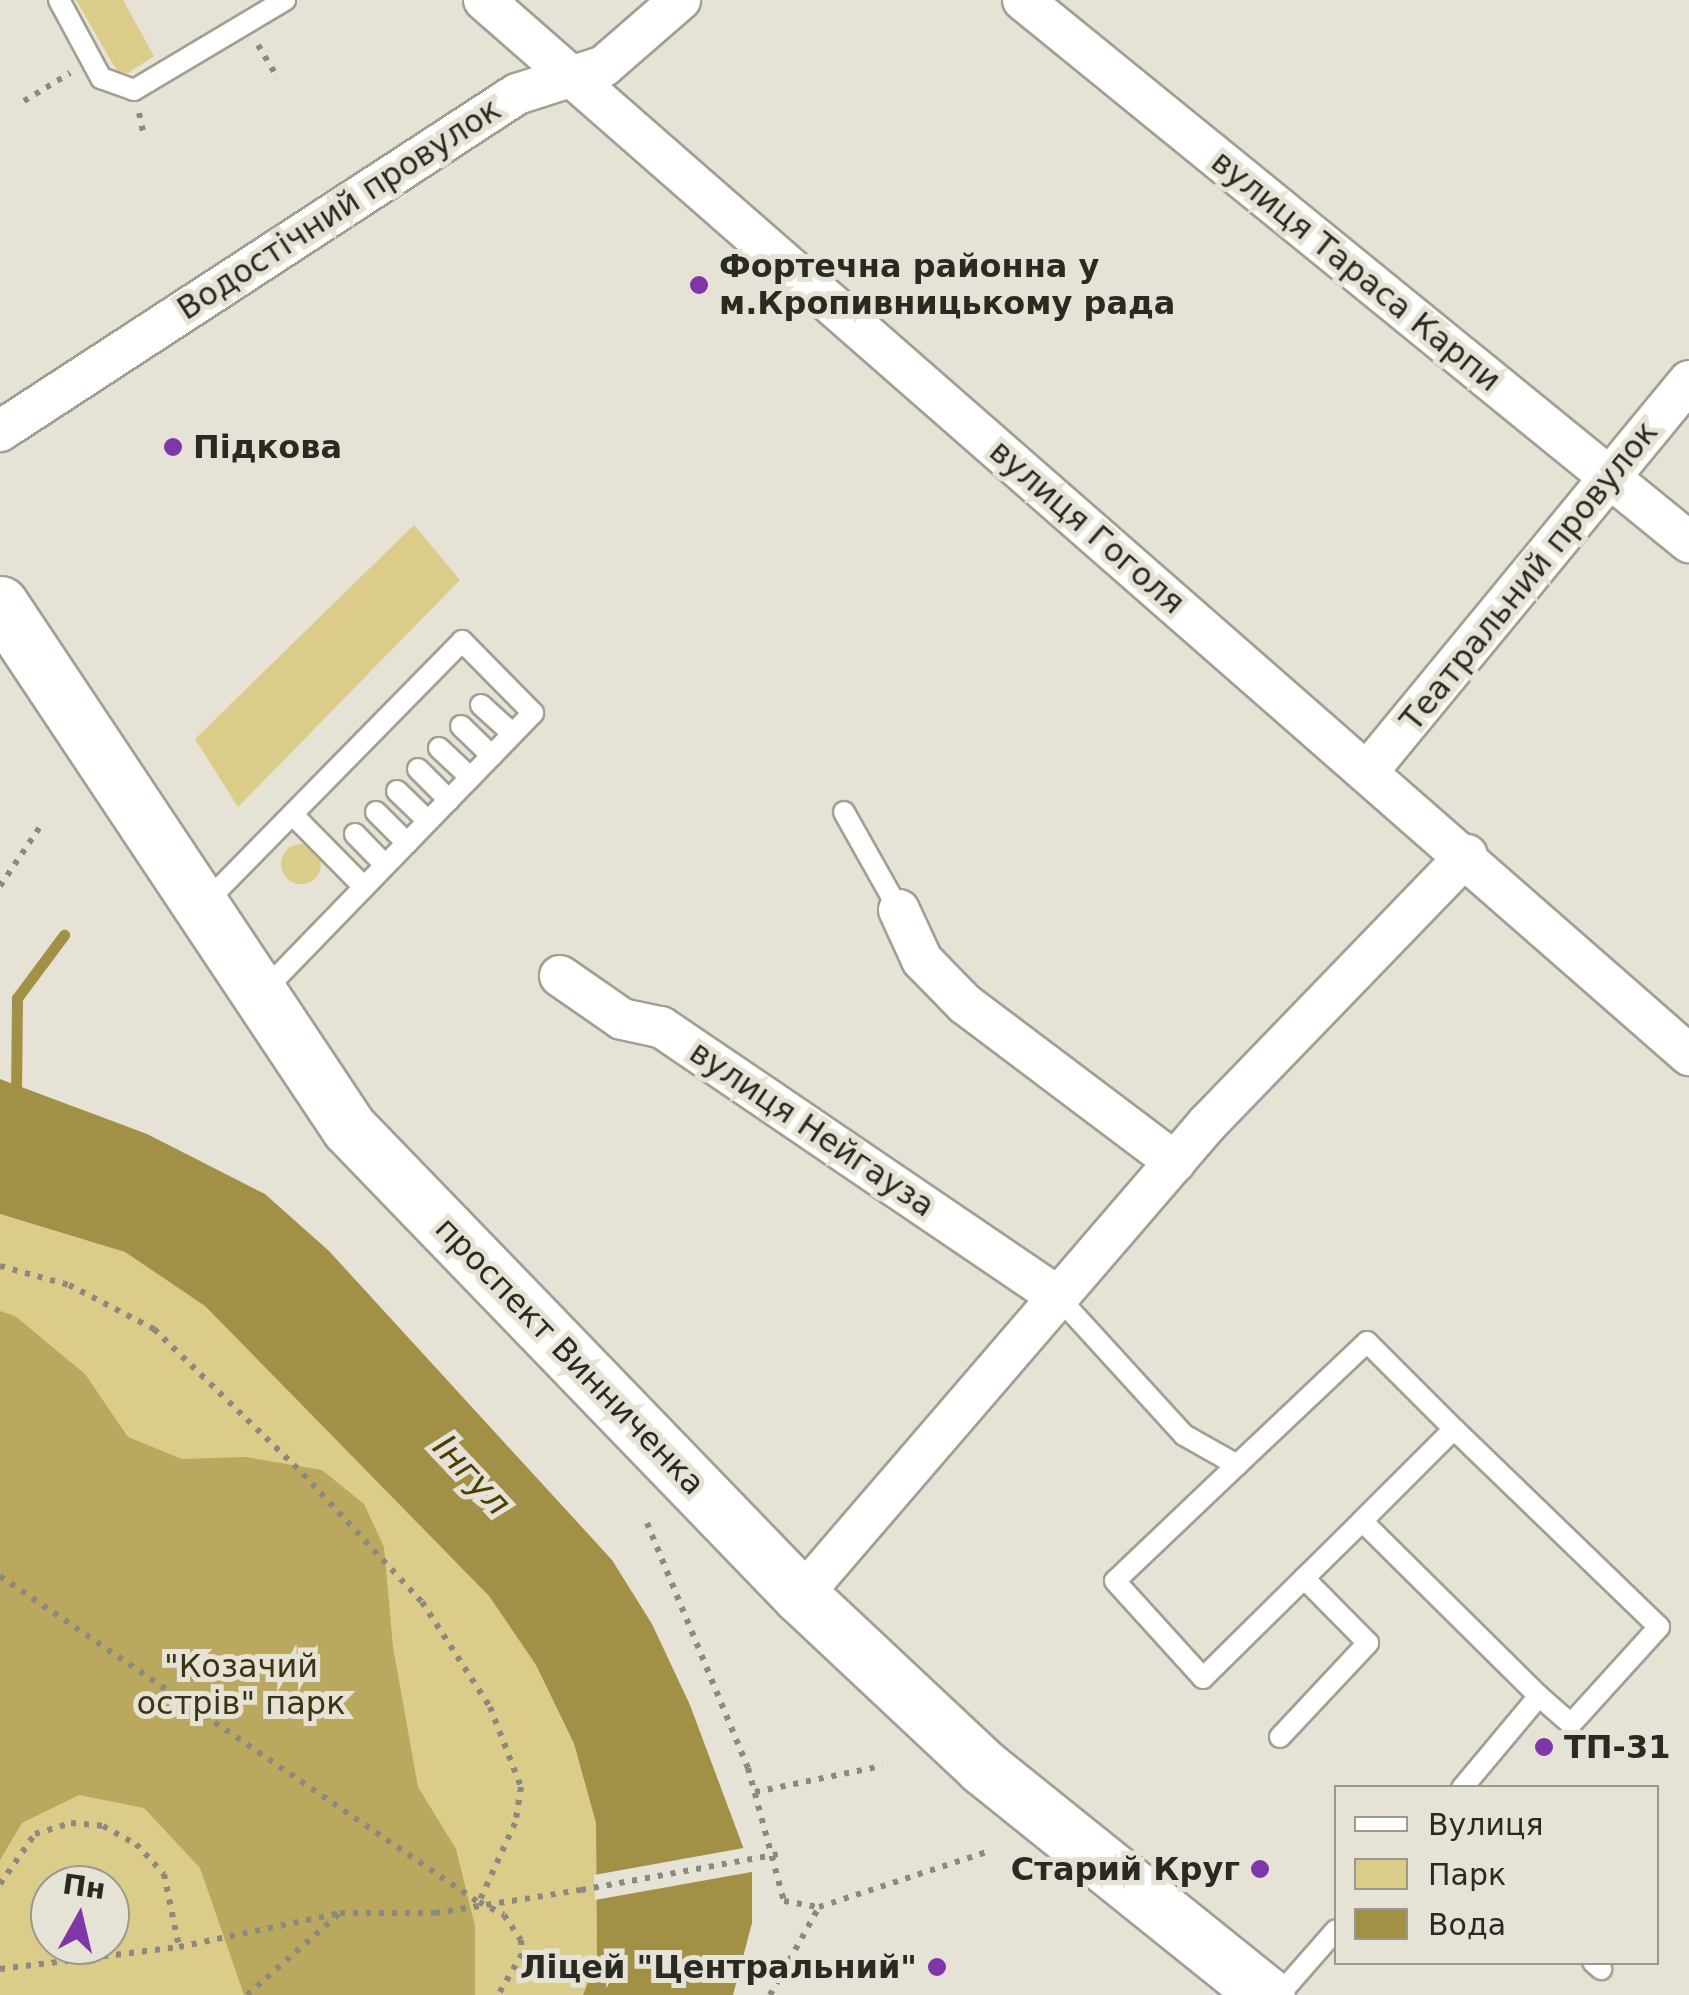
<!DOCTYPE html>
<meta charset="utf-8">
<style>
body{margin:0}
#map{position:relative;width:1689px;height:1995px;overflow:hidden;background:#e6e3d6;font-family:"DejaVu Sans",sans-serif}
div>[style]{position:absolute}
.green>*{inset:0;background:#dbcc8a}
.round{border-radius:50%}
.forest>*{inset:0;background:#b9a85e}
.water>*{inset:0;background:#a19046}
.pier>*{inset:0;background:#e6e3d6}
.stream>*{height:11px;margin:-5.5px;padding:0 5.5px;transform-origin:5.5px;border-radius:5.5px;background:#a19046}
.path>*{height:6px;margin-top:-3px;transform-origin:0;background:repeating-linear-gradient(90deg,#8b8980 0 5px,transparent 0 13px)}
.roads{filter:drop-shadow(2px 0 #a29f93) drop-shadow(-2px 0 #a29f93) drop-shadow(0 2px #a29f93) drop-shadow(0 -2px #a29f93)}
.lane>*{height:20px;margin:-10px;padding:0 10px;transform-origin:10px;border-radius:10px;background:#fff}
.street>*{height:40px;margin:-20px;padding:0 20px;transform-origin:20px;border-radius:20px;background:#fff}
.secondary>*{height:55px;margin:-27.5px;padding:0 27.5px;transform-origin:27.5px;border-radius:27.5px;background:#fff}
.path-bridge>*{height:6px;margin-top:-3px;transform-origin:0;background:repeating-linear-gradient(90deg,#8b8980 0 5px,transparent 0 13px)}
.dots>*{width:28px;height:28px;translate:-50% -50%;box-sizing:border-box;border:5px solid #e6e3d6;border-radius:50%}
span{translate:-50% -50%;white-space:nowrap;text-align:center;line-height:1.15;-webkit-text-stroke:10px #e6e3d6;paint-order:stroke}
.street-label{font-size:32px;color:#2a2924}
.poi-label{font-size:32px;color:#2a2924;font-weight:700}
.left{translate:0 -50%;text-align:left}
.right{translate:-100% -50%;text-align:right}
.park-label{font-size:32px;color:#3b3413}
.water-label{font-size:35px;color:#4a3e00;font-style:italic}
.legend{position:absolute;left:1334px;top:1785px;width:325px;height:180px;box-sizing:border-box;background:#e6e3d6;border:2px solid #9b998f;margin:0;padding:12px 18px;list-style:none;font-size:30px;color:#2a2924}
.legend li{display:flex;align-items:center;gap:20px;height:50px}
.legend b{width:50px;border:2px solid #9b998f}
.north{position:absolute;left:30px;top:1865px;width:100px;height:100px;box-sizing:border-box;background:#e6e3d6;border:2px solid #9b998f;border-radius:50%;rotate:8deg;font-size:28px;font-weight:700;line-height:40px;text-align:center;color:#2a2924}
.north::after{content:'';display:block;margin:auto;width:35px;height:45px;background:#7e36a8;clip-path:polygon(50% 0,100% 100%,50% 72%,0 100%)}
</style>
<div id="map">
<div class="green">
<div style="clip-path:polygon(76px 0,123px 0,154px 56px,128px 73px,117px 71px)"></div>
<div style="clip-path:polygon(414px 525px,460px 580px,238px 807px,195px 739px)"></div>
<div class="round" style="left:281px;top:844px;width:40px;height:40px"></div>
<div style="clip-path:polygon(evenodd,0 1214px,125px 1252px,205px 1306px,489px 1596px,536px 1665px,574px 1745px,596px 1823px,597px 1958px,583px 1995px,0 1995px,0 1214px,50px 1885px,110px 1885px,110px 1945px,50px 1945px,50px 1885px)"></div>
</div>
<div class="forest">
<div style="clip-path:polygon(0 1311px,15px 1316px,85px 1374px,128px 1437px,182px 1459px,245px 1457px,322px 1470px,364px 1504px,384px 1547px,393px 1647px,418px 1787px,456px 1849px,475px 1926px,475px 1995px,244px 1995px,200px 1868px,144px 1808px,79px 1795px,22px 1823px,0 1860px)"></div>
</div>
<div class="water">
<div style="clip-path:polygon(0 1079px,147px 1134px,265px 1194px,329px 1251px,612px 1560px,652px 1624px,690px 1705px,752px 1871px,752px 1923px,733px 1995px,583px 1995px,597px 1958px,596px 1823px,574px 1744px,536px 1665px,489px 1596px,205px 1306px,125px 1252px,0 1214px)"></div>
</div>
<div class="pier">
<div style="clip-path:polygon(749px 1847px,757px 1871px,595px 1900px,594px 1875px)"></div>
</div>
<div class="stream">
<div style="left:16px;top:1094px;width:96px;rotate:-89.4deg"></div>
<div style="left:17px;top:998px;width:79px;rotate:-53.3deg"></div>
</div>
<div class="path">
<div style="left:258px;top:45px;width:39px;rotate:59deg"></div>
<div style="left:24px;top:101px;width:54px;rotate:-31.3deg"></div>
<div style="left:139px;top:113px;width:24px;rotate:78deg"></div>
<div style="left:0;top:886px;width:75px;rotate:-55.9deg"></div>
<div style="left:0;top:1266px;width:72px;rotate:15.4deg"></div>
<div style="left:69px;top:1285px;width:96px;rotate:27.4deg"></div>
<div style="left:154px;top:1329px;width:208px;rotate:44.2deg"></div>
<div style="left:303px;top:1474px;width:175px;rotate:47.1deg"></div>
<div style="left:422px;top:1602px;width:125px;rotate:57.1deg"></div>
<div style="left:490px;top:1707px;width:86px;rotate:68.8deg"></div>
<div style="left:521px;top:1787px;width:36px;rotate:99deg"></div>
<div style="left:515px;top:1823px;width:87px;rotate:114.5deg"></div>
<div style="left:479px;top:1902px;width:28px;rotate:27deg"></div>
<div style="left:504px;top:1915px;width:30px;rotate:56deg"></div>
<div style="left:521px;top:1940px;width:14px;rotate:86deg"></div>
<div style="left:522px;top:1954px;width:48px;rotate:120.3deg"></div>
<div style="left:647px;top:1523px;width:265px;rotate:67.6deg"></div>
<div style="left:748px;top:1768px;width:138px;rotate:74.9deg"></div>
<div style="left:784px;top:1901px;width:36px;rotate:10deg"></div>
<div style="left:819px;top:1907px;width:176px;rotate:-18.2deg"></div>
<div style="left:0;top:1576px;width:579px;rotate:34.29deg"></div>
<div style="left:755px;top:1792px;width:130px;rotate:-11.6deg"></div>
<div style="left:0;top:1884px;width:61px;rotate:-55deg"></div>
<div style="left:35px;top:1834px;width:38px;rotate:-17deg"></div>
<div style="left:71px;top:1823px;width:32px;rotate:5deg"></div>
<div style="left:103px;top:1826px;width:38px;rotate:29deg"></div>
<div style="left:136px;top:1844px;width:41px;rotate:47deg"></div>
<div style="left:164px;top:1874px;width:75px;rotate:78.4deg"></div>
<div style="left:0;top:1969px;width:180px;rotate:-7deg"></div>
<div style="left:179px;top:1947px;width:165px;rotate:-11.9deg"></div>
<div style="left:340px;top:1913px;width:95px"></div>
<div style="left:435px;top:1913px;width:148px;rotate:-9deg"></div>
<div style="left:247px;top:1995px;width:124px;rotate:-41.4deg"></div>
<div style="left:770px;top:1995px;width:101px;rotate:-60.9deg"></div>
</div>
<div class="roads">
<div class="lane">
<div style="left:59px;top:0;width:89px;rotate:61.7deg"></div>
<div style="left:101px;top:78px;width:35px;rotate:20deg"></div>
<div style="left:134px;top:90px;width:176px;rotate:-30.8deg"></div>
<div style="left:481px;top:705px;width:43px;rotate:42.2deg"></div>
<div style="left:461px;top:726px;width:43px;rotate:44.1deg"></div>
<div style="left:439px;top:748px;width:42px;rotate:43.1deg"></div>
<div style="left:418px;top:769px;width:44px;rotate:45deg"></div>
<div style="left:397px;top:791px;width:43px;rotate:44.1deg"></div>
<div style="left:376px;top:812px;width:44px;rotate:45deg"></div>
<div style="left:844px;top:812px;width:112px;rotate:60.7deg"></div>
<div style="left:294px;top:816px;width:100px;rotate:45.4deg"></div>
<div style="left:355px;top:834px;width:43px;rotate:45.9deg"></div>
<div style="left:203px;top:905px;width:370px;rotate:-45.5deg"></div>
<div style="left:462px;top:641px;width:101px;rotate:45.4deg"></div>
<div style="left:533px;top:713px;width:390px;rotate:134.1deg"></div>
<div style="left:1058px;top:1297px;width:187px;rotate:47.6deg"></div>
<div style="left:1184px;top:1435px;width:61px;rotate:29.5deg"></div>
<div style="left:1237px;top:1465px;width:179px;rotate:-43.4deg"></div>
<div style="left:1367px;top:1342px;width:123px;rotate:45deg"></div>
<div style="left:1454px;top:1429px;width:130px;rotate:135deg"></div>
<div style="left:1362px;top:1521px;width:249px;rotate:44.7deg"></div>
<div style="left:1539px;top:1696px;width:120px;rotate:129.9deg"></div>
<div style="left:1454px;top:1429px;width:285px;rotate:44deg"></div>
<div style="left:1659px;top:1627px;width:131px;rotate:132.2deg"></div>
<div style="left:1571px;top:1724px;width:43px;rotate:-138.8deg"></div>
<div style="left:1237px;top:1465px;width:168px;rotate:136.4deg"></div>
<div style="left:1115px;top:1581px;width:131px;rotate:47.8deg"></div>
<div style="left:1203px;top:1678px;width:223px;rotate:-44.6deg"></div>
<div style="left:1280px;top:1737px;width:129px;rotate:-46.9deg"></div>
<div style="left:1368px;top:1643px;width:91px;rotate:-134.6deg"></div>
<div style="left:1593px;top:1962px;width:11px;rotate:41deg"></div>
<div style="left:1279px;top:1995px;width:86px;rotate:-48.8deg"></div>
</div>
<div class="street">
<div style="left:484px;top:0;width:1602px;rotate:41.2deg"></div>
<div style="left:1023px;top:0;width:859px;rotate:39.14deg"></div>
<div style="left:0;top:431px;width:617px;rotate:-33.1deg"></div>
<div style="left:517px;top:94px;width:91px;rotate:-17.8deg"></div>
<div style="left:604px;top:66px;width:101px;rotate:-41deg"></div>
<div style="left:1368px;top:771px;width:505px;rotate:-50.54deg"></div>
<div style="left:899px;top:910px;width:55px;rotate:65.3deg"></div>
<div style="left:922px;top:960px;width:62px;rotate:45.7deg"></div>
<div style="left:965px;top:1004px;width:263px;rotate:37deg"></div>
<div style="left:560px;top:976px;width:75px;rotate:34.7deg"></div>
<div style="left:622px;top:1019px;width:40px;rotate:12deg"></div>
<div style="left:661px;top:1027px;width:480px;rotate:34.2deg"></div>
<div style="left:801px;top:1596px;width:623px;rotate:-49.3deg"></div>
<div style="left:1207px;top:1124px;width:374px;rotate:-46deg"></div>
</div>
<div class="secondary">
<div style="left:0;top:604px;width:630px;rotate:56.34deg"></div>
<div style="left:349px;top:1128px;width:651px;rotate:46deg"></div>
<div style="left:801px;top:1596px;width:250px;rotate:43.2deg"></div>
<div style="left:983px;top:1767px;width:364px;rotate:38.8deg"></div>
</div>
</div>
<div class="path-bridge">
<div style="left:581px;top:1890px;width:202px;rotate:-10.3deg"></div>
</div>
<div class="dots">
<div style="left:699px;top:285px;background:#7e36a8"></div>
<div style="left:173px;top:447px;background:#7e36a8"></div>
<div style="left:1544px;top:1747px;background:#7e36a8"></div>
<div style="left:1260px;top:1869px;background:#7e36a8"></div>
<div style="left:937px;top:1967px;background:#7e36a8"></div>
</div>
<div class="street-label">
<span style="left:339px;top:209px;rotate:-33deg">Водостічний провулок</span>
<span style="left:1356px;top:271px;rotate:39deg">вулиця Тараса Карпи</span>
<span style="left:1087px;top:527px;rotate:41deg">вулиця Гоголя</span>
<span style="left:1529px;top:576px;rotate:-51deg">Театральний провулок</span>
<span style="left:812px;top:1129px;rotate:34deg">вулиця Нейгауза</span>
<span style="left:570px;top:1356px;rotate:46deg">проспект Винниченка</span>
</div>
<div class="poi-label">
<span class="left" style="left:719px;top:285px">Фортечна районна у<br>м.Кропивницькому рада</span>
<span class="left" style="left:193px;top:447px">Підкова</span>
<span class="left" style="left:1564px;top:1747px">ТП-31</span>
<span class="right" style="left:1240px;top:1869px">Старий Круг</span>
<span class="right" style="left:917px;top:1967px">Ліцей "Центральний"</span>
</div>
<div class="park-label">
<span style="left:241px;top:1685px">"Козачий<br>острів" парк</span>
</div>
<div class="water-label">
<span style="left:472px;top:1475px;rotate:47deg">Інгул</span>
</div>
<ul class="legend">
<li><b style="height:12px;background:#fff"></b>Вулиця</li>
<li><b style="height:28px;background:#dbcc8a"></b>Парк</li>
<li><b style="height:28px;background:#a19046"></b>Вода</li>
</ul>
<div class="north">Пн</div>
</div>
